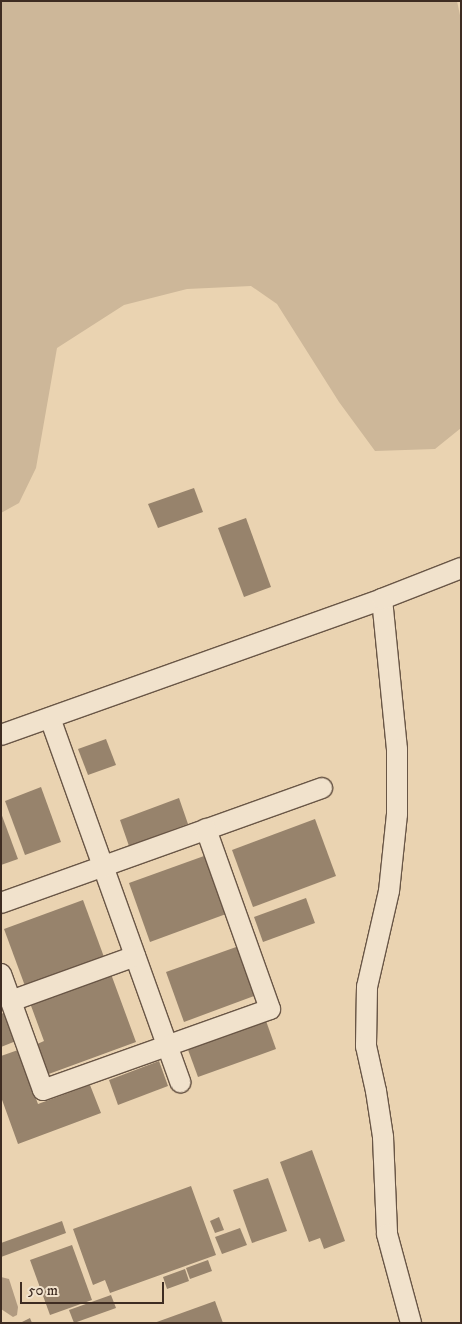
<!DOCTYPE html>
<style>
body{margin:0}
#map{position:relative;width:462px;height:1324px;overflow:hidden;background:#ead3b1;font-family:"IM FELL DW Pica",serif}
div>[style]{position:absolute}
.green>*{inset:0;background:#cdb799}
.water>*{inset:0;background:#b09a80}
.building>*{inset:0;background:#97836c}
.roads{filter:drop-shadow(1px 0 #695646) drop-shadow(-1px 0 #695646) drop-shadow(0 1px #695646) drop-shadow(0 -1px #695646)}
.minor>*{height:20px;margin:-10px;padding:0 10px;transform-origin:10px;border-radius:10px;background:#f1e2cc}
span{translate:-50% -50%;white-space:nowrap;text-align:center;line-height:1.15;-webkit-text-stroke:4px #f1e2cc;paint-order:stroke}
.frame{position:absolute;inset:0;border:2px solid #3e2c22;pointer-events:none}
.scale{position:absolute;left:20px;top:1282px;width:144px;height:22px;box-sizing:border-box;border:2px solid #3e2c22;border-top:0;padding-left:6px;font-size:15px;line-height:18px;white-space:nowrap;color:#3e2c22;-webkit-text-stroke:4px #f1e2cc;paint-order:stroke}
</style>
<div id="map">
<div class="green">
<div style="clip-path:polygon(1px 1px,457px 1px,461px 20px,461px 428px,435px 449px,375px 451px,339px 402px,277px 304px,251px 286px,187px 289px,124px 305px,57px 348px,36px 468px,19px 503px,1px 513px)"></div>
</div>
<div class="water">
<div style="clip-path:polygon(1px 1277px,9px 1279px,18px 1307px,17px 1315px,13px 1317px,1px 1309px)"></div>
</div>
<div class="building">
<div style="clip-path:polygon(194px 488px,203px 512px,158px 528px,148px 504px)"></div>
<div style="clip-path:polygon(246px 518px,271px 587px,244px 597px,218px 528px)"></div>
<div style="clip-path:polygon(106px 739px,116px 765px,88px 775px,78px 749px)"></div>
<div style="clip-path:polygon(41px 787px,61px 842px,25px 855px,5px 801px)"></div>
<div style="clip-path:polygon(179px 798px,188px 824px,129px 846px,120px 820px)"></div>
<div style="clip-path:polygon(1px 813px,18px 859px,1px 865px)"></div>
<div style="clip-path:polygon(315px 819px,336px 876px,253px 907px,232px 850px)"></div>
<div style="clip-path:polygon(204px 856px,226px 914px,150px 942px,129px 883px)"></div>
<div style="clip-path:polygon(306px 898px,315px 923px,263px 942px,254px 917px)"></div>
<div style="clip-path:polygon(83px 900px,104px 957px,25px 986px,4px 929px)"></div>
<div style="clip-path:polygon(239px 946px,257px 995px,184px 1022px,166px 972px)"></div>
<div style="clip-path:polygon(111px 974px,136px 1042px,46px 1075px,35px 1045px,44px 1041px,30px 1003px)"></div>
<div style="clip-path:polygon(6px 1012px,16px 1041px,1px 1047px,1px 1014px)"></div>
<div style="clip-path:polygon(265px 1018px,276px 1049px,198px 1077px,187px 1047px)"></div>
<div style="clip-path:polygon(18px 1050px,38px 1104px,90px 1085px,101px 1113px,18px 1144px,1px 1097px,1px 1056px)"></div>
<div style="clip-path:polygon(159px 1061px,168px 1086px,118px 1105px,109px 1080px)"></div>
<div style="clip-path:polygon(312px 1150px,345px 1241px,324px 1249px,320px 1238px,309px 1242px,280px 1162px)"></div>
<div style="clip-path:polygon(268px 1178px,287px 1231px,252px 1243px,233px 1190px)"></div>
<div style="clip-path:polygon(191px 1186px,216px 1255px,110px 1293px,105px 1280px,93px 1285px,73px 1229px)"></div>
<div style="clip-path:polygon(219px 1217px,224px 1230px,215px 1233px,210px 1221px)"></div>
<div style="clip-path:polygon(62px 1221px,66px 1233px,1px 1257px,1px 1243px)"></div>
<div style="clip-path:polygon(240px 1228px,247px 1245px,222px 1254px,215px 1237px)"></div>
<div style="clip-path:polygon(72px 1245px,92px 1300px,50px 1315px,30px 1260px)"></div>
<div style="clip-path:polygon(208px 1260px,212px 1271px,190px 1279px,186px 1268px)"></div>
<div style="clip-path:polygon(185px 1269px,189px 1281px,167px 1289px,163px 1277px)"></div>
<div style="clip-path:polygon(111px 1295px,116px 1308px,74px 1323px,69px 1310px)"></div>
<div style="clip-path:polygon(215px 1301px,223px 1323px,154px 1323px)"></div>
<div style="clip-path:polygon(30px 1318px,32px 1323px,20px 1323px)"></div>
</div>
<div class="roads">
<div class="minor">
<div style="left:382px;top:599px;width:151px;rotate:84.3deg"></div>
<div style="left:397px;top:749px;width:65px;rotate:90deg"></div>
<div style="left:397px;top:814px;width:77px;rotate:95.9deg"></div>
<div style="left:389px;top:891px;width:98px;rotate:102.9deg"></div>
<div style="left:367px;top:987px;width:59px;rotate:91deg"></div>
<div style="left:366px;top:1046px;width:46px;rotate:77.5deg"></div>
<div style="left:376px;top:1091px;width:47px;rotate:81.3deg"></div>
<div style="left:383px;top:1137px;width:97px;rotate:87.6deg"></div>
<div style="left:387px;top:1234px;width:92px;rotate:74.9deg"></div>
<div style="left:50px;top:718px;width:387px;rotate:70.3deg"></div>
<div style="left:1px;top:735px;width:405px;rotate:-19.6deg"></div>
<div style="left:382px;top:599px;width:85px;rotate:-21.4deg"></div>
<div style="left:1px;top:903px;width:341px;rotate:-19.7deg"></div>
<div style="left:1px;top:974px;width:123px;rotate:70.1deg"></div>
<div style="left:43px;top:1090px;width:241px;rotate:-19.6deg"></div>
<div style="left:270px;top:1009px;width:191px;rotate:-109.6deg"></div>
<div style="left:11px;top:1001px;width:132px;rotate:-19.9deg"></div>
</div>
</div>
<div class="frame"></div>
<div class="scale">50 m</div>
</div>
